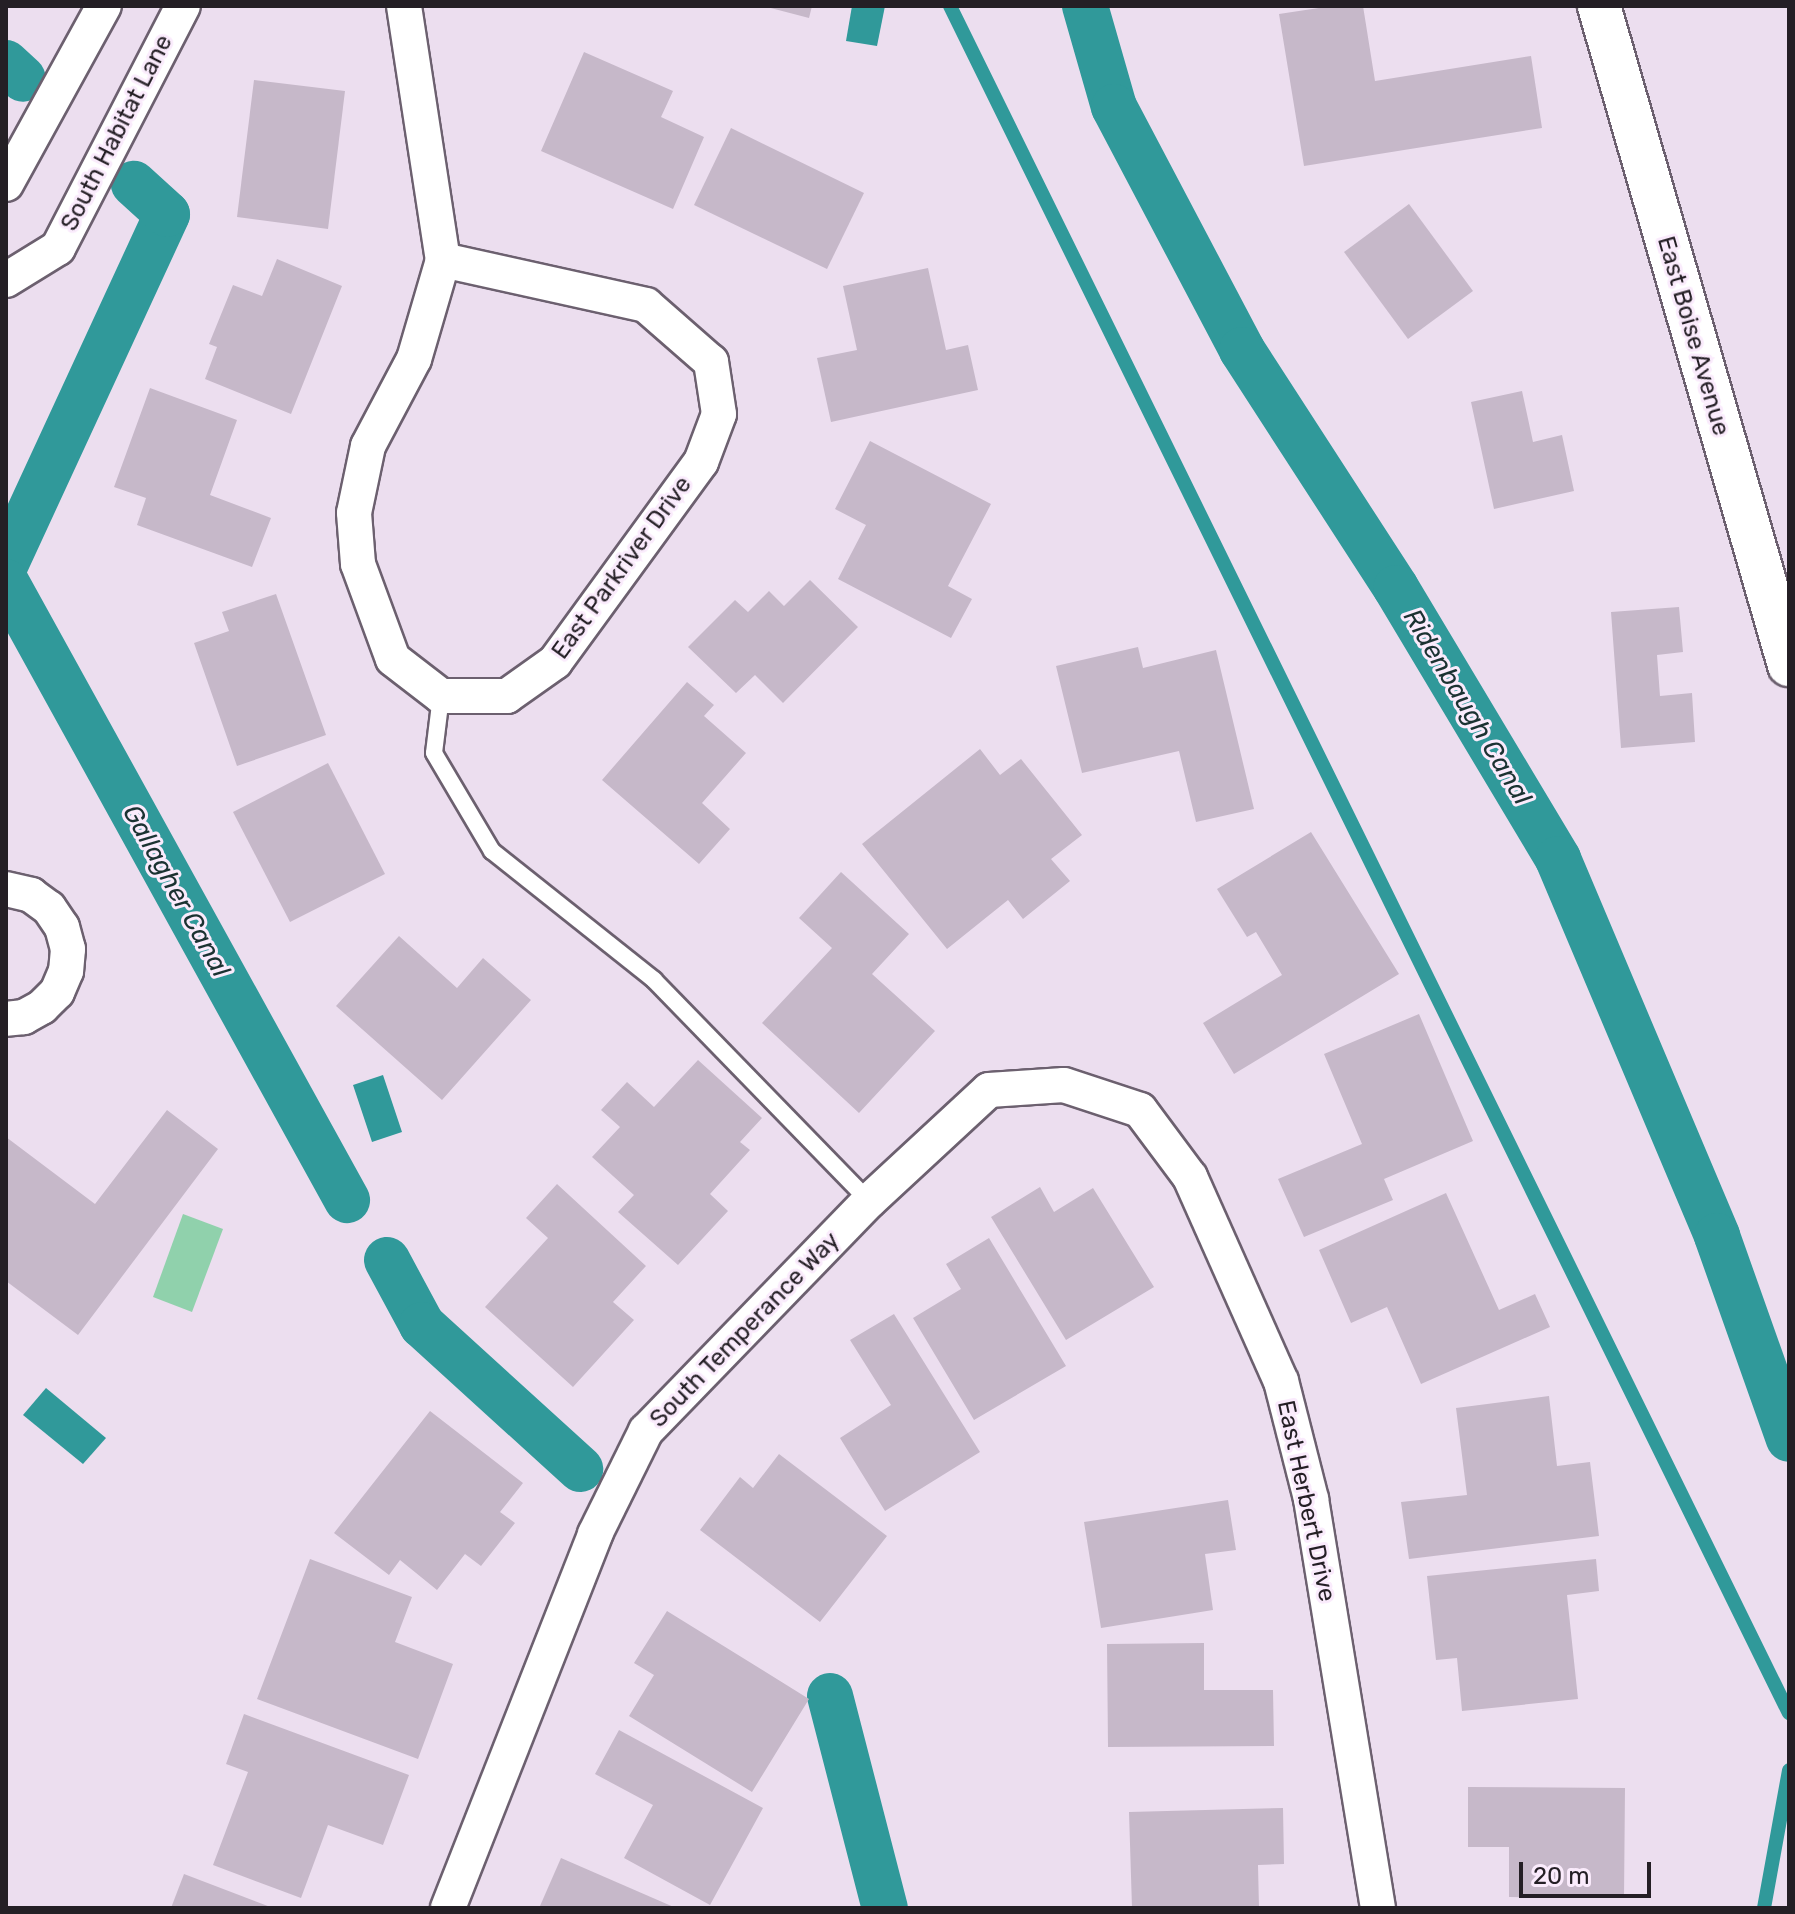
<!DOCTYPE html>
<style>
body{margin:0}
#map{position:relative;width:1795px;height:1914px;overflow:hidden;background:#ecdeef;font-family:Rubik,sans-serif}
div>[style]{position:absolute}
.green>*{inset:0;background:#90d1ac}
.water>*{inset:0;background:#30999a}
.stream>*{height:14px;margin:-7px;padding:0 7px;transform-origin:7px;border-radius:7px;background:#30999a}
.canal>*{height:46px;margin:-23px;padding:0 23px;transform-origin:23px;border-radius:23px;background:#30999a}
.building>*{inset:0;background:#c6b8c9}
.roads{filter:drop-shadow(2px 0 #6c606f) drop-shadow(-2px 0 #6c606f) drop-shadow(0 2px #6c606f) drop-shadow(0 -2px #6c606f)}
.service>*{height:16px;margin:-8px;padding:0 8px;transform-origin:8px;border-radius:8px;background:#fff}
.minor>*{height:34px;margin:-17px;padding:0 17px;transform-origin:17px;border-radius:17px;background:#fff}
.tertiary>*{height:42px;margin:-21px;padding:0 21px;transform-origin:21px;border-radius:21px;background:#fff}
span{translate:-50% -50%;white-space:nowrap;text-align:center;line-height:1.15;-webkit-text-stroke:6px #faebfc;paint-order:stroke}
.street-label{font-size:24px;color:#241f25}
.water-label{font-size:26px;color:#1b3232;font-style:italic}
.frame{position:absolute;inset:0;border:8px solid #241f25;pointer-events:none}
.scale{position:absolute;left:1519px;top:1862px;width:132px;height:36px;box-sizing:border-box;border:4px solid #241f25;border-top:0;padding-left:10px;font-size:24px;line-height:28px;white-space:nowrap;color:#241f25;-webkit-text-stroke:6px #faebfc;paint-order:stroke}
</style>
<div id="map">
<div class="green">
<div style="clip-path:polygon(183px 1214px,223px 1229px,192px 1312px,153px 1297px)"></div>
</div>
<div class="water">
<div style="clip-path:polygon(852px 6px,885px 6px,877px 46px,846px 41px)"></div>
<div style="clip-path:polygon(383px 1075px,402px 1132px,372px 1142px,353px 1085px)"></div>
<div style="clip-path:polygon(46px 1388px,106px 1438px,83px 1464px,23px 1415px)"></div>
</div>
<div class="stream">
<div style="left:950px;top:6px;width:1902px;rotate:63.83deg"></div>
<div style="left:1764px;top:1908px;width:140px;rotate:-79.7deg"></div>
</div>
<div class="canal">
<div style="left:1085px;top:6px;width:105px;rotate:74deg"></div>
<div style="left:1114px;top:107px;width:275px;rotate:62.2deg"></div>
<div style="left:1242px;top:350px;width:283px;rotate:57.1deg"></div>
<div style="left:1396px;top:588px;width:316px;rotate:59.1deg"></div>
<div style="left:1558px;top:859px;width:409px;rotate:67.1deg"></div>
<div style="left:1717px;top:1236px;width:215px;rotate:70.5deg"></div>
<div style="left:6px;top:63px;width:23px;rotate:43deg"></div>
<div style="left:6px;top:563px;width:384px;rotate:-65.2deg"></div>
<div style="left:167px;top:214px;width:45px;rotate:-137.7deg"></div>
<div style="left:6px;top:582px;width:706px;rotate:61.11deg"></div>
<div style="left:387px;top:1260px;width:74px;rotate:61.7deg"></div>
<div style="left:422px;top:1325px;width:214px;rotate:42.3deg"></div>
<div style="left:830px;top:1696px;width:219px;rotate:75.5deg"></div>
</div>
<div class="building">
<div style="clip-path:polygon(763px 6px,812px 6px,809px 18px)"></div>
<div style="clip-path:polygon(1332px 6px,1363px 6px,1375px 81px,1531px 56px,1542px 128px,1304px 166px,1279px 14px)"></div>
<div style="clip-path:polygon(584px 52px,673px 91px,661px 117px,704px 137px,673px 209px,541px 151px)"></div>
<div style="clip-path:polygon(254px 80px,345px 91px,328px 229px,237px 217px)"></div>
<div style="clip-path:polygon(731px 128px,864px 193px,827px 269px,694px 205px)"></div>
<div style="clip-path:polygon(1409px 204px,1473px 291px,1408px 339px,1344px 252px)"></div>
<div style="clip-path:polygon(277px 259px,342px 286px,291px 414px,205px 379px,217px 347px,209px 344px,233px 285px,262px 296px)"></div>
<div style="clip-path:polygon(928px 268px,946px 350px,968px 345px,978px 390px,831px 422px,817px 358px,857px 350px,843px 286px)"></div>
<div style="clip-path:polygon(150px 388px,237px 420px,210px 495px,271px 518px,252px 567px,137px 525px,146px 498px,114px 487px)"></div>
<div style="clip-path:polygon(1522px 391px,1533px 442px,1562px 435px,1574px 491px,1494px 509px,1471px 402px)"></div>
<div style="clip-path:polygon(870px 441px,991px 504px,948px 586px,972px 599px,951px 638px,838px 579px,866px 525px,835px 509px)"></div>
<div style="clip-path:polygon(810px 580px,858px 627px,783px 703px,755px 675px,736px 693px,688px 647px,735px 600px,748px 612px,769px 591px,784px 606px)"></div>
<div style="clip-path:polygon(276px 594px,326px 735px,237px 766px,194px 643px,229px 631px,222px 612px)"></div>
<div style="clip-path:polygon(1679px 607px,1683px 652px,1657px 655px,1660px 696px,1692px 693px,1695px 742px,1621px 748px,1611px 612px)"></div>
<div style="clip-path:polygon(1138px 647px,1143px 668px,1216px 650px,1254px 809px,1196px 822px,1179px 751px,1082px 773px,1056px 666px)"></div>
<div style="clip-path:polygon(687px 682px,714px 705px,704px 716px,746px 753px,702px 803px,730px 829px,699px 864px,602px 780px)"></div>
<div style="clip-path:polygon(980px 749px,1000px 775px,1021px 759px,1082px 835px,1051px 859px,1070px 881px,1023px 919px,1008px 900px,947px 949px,862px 844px)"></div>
<div style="clip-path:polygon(328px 763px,385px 874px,290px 922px,233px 812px)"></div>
<div style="clip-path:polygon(1311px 832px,1399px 974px,1234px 1074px,1203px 1023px,1282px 975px,1256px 932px,1247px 937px,1217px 889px)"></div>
<div style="clip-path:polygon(841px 872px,909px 934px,872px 974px,935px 1031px,859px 1113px,762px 1023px,832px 948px,799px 918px)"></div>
<div style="clip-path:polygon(399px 936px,457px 988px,483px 958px,531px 1000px,442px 1100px,336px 1006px)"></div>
<div style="clip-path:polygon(1419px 1014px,1473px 1141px,1384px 1179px,1393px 1200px,1304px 1237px,1278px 1179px,1362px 1144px,1324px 1054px)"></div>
<div style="clip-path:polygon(698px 1060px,762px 1118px,740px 1142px,750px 1150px,710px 1194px,728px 1211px,678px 1265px,618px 1212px,634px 1195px,592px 1157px,620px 1127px,601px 1110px,627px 1082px,654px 1107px)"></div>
<div style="clip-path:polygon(167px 1110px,218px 1149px,78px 1335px,6px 1281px,6px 1137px,95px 1204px)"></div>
<div style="clip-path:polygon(557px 1184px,646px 1266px,613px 1302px,634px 1320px,573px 1387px,485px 1307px,548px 1238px,526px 1218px)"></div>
<div style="clip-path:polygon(1040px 1187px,1054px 1212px,1093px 1188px,1154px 1287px,1066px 1340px,991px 1217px)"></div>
<div style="clip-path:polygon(1446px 1193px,1499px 1310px,1535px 1294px,1550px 1327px,1421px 1384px,1387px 1307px,1351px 1323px,1319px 1250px)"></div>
<div style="clip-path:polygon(989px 1238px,1066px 1366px,974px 1420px,913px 1318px,961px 1289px,946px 1264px)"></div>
<div style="clip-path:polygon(894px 1314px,980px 1452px,885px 1511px,840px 1438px,891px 1405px,850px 1340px)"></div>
<div style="clip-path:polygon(1549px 1396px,1557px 1466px,1590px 1462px,1599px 1536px,1409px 1559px,1401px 1502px,1467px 1495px,1456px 1408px)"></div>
<div style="clip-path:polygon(430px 1411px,523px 1483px,500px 1512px,515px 1523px,481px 1566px,465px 1554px,437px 1590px,400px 1560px,389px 1575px,334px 1533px)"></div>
<div style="clip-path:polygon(779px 1454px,887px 1536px,820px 1622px,700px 1530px,740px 1477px,753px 1488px)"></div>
<div style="clip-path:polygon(1228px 1500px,1236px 1550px,1205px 1554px,1213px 1610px,1101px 1628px,1084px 1522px)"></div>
<div style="clip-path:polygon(310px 1559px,412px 1597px,395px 1642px,453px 1664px,418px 1759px,257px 1699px)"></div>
<div style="clip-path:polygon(1596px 1559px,1599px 1591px,1567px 1595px,1578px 1699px,1462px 1711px,1457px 1658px,1436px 1660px,1427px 1576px)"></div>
<div style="clip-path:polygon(667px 1611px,809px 1699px,752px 1792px,629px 1716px,654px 1675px,634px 1663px)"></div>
<div style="clip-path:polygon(1204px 1643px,1204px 1690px,1273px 1690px,1274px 1746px,1108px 1747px,1107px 1644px)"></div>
<div style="clip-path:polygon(244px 1714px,409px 1775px,383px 1845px,328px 1825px,301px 1898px,213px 1865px,248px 1772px,226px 1764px)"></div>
<div style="clip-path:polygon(619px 1730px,763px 1808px,710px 1905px,624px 1858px,653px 1805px,595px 1774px)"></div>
<div style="clip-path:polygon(1468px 1787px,1625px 1788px,1624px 1898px,1509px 1897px,1509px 1847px,1468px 1847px)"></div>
<div style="clip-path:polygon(1283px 1808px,1284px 1864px,1258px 1865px,1259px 1908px,1132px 1908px,1129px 1812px)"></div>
<div style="clip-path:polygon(561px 1858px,676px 1908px,544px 1908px,540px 1906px)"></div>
<div style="clip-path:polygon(184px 1874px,273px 1908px,171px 1908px)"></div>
</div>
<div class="roads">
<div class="service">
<div style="left:441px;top:696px;width:57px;rotate:97deg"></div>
<div style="left:434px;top:753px;width:114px;rotate:59.4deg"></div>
<div style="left:492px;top:851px;width:207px;rotate:38.5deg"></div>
<div style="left:654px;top:980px;width:308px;rotate:45.8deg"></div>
</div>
<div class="minor">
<div style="left:404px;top:6px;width:257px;rotate:81.3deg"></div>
<div style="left:443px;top:260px;width:103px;rotate:106.3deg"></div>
<div style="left:414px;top:359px;width:98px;rotate:117.9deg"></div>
<div style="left:368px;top:446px;width:68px;rotate:101.8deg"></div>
<div style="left:354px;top:513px;width:51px;rotate:85.5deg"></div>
<div style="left:358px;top:564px;width:101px;rotate:69.8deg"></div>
<div style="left:393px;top:659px;width:61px;rotate:37.6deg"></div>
<div style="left:441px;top:696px;width:66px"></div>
<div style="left:507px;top:696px;width:59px;rotate:-35.3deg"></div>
<div style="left:555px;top:662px;width:248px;rotate:-53.9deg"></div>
<div style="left:701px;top:462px;width:51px;rotate:-69.4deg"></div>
<div style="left:719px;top:414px;width:53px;rotate:-98.7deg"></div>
<div style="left:711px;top:362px;width:86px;rotate:-138.8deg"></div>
<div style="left:646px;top:305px;width:208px;rotate:-167.5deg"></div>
<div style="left:6px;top:184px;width:203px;rotate:-61.2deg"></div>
<div style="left:6px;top:280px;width:61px;rotate:-31.6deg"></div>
<div style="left:58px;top:248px;width:272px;rotate:-62.7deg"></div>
<div style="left:6px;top:889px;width:26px;rotate:13deg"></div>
<div style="left:31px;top:895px;width:22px;rotate:36deg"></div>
<div style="left:49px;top:908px;width:23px;rotate:56deg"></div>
<div style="left:62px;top:927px;width:23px;rotate:75deg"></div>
<div style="left:68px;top:949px;width:22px;rotate:95deg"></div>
<div style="left:66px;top:971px;width:23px;rotate:113deg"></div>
<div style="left:57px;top:992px;width:21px;rotate:135deg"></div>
<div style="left:42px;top:1007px;width:21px;rotate:151deg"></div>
<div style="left:24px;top:1017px;width:18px;rotate:174deg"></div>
<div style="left:448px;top:1908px;width:402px;rotate:-68.5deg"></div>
<div style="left:595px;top:1534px;width:115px;rotate:-63.7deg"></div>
<div style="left:646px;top:1431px;width:320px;rotate:-45.9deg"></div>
<div style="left:869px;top:1201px;width:163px;rotate:-42.8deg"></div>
<div style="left:989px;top:1090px;width:75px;rotate:-3.8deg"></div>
<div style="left:1064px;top:1085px;width:80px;rotate:18.2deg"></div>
<div style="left:1140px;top:1110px;width:84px;rotate:53.3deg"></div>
<div style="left:1190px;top:1177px;width:223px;rotate:66deg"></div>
<div style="left:1281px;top:1381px;width:122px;rotate:75.7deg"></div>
<div style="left:1311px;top:1499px;width:414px;rotate:80.7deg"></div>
</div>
<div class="tertiary">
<div style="left:1599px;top:6px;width:686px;rotate:73.92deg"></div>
</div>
</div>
<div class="street-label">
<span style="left:117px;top:133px;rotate:-63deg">South Habitat Lane</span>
<span style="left:1693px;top:336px;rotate:74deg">East Boise Avenue</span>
<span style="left:622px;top:568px;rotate:-54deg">East Parkriver Drive</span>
<span style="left:745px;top:1330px;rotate:-46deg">South Temperance Way</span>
<span style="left:1306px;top:1501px;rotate:78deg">East Herbert Drive</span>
</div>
<div class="water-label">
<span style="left:1467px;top:707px;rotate:59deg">Ridenbaugh Canal</span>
<span style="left:176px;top:891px;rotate:61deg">Gallagher Canal</span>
</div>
<div class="frame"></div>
<div class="scale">20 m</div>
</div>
